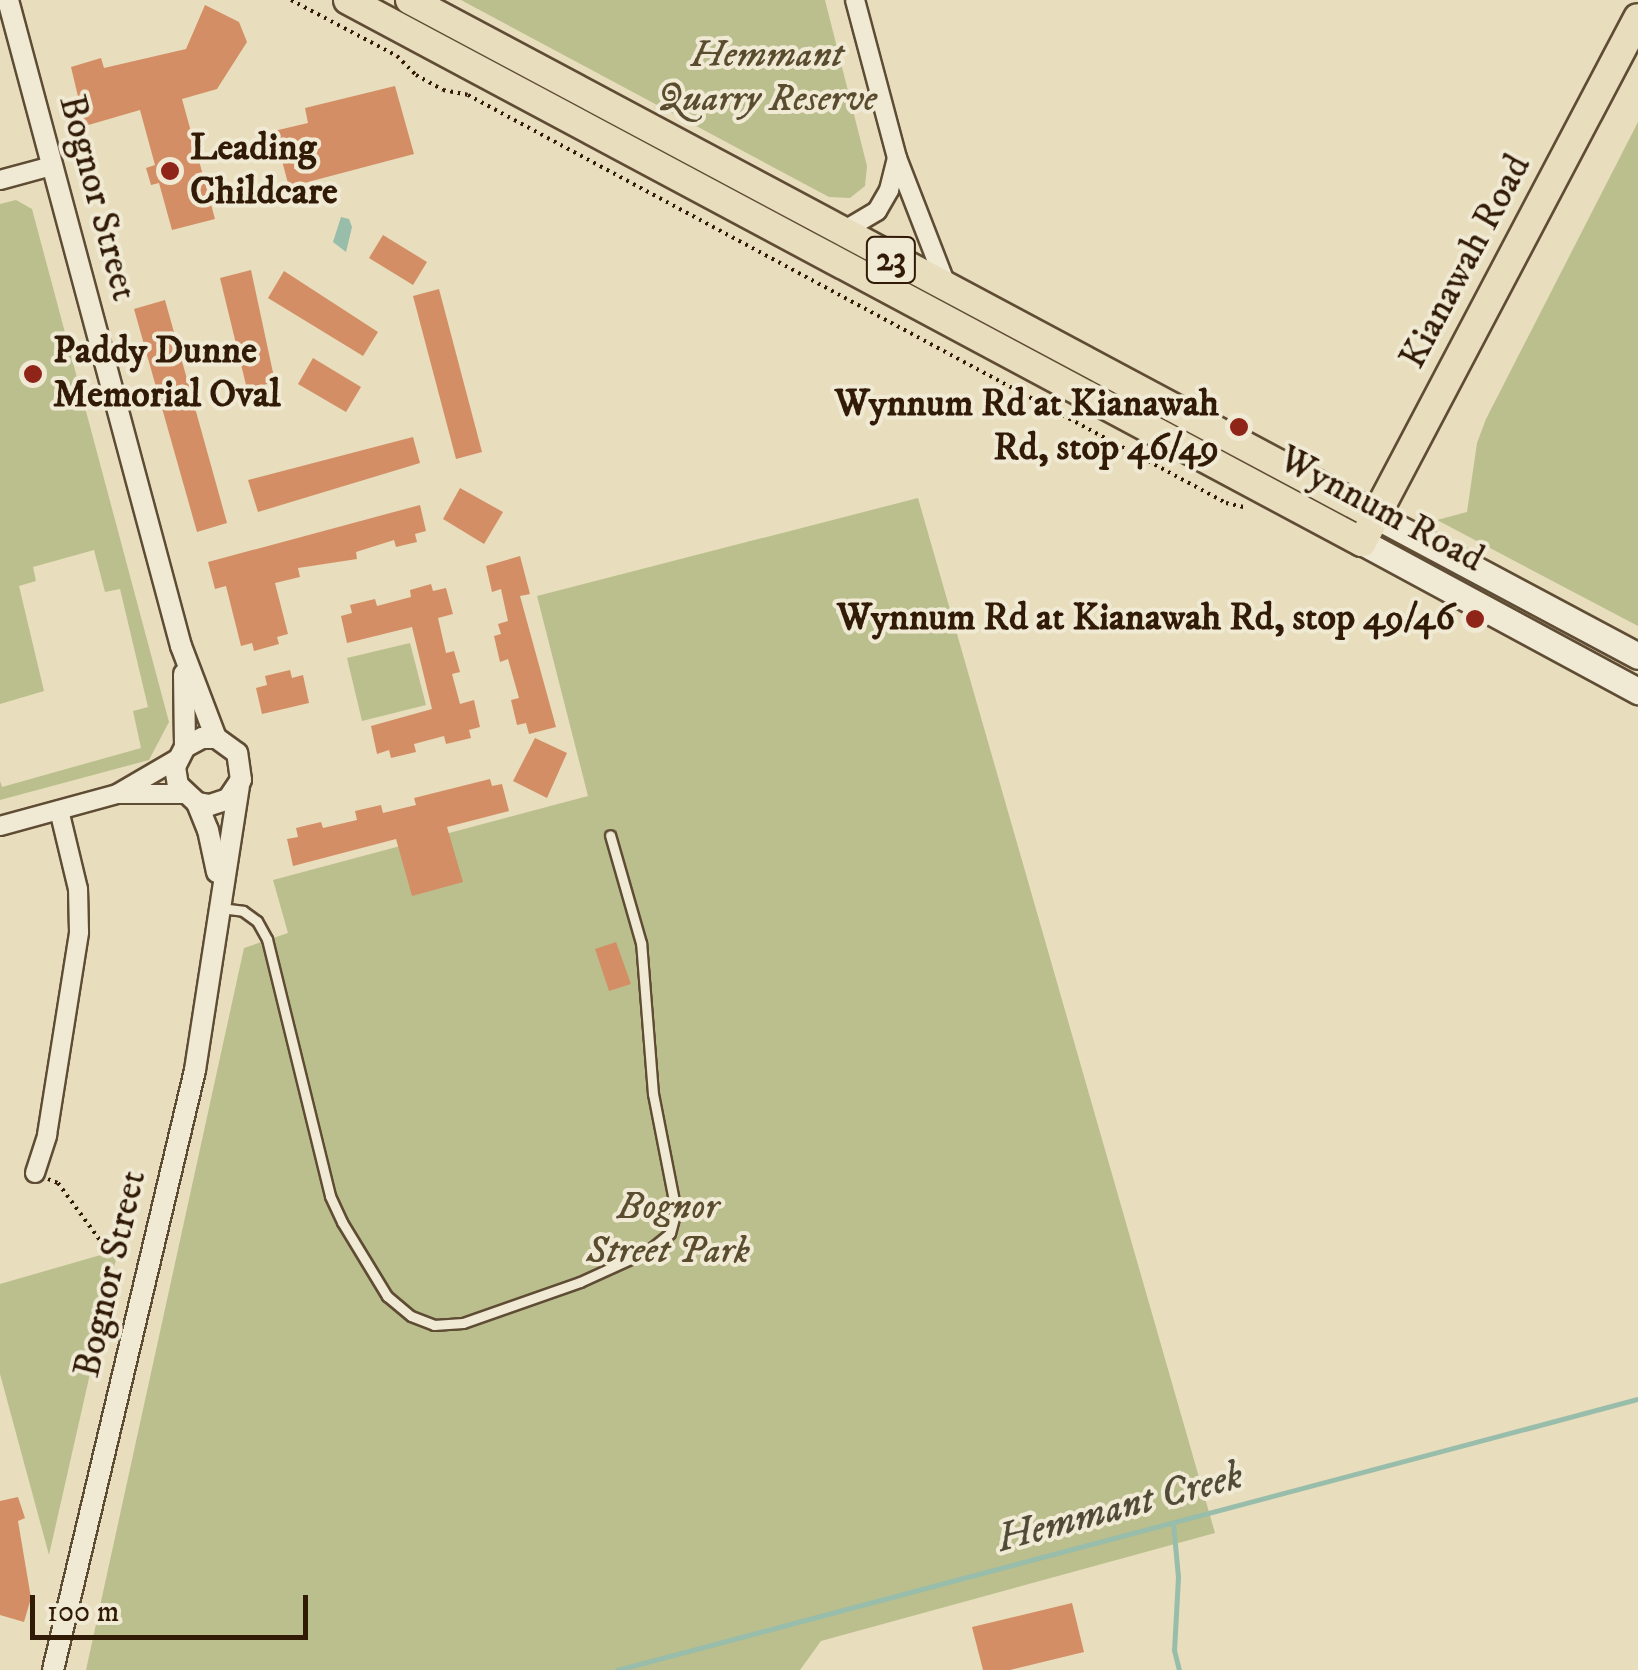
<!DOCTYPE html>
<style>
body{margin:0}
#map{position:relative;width:1638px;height:1670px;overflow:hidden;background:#e8ddbd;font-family:"IM FELL DW Pica",serif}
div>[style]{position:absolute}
.green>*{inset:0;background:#bbbf8d}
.water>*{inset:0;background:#98bdaa}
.stream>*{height:5px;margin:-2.5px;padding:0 2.5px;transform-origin:2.5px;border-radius:2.5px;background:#98bdaa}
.building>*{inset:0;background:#d38e65}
.path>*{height:4px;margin-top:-2px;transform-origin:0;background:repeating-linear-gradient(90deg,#311b07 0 2.5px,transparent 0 7.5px)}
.roads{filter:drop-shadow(2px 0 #5f4c34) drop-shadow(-2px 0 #5f4c34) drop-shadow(0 2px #5f4c34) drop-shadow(0 -2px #5f4c34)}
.service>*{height:9px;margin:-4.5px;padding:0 4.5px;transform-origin:4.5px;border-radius:4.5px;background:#f0e9d4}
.minor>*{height:18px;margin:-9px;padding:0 9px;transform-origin:9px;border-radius:9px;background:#f0e9d4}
.tertiary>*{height:20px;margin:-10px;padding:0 10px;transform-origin:10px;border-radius:10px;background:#f0e9d4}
.secondary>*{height:25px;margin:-12.5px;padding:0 12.5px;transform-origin:12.5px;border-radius:12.5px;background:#f0e9d4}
.primary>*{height:28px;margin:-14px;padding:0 14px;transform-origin:14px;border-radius:14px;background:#e8ddbd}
.dots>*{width:28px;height:28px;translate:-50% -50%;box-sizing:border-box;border:5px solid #f0e9d4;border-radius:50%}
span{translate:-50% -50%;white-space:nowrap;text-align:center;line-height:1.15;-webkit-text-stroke:8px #f0e9d4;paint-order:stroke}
.shield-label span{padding:2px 8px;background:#f0e9d4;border:2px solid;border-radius:8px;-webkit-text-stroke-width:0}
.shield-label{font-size:35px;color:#311b07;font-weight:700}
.park-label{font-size:38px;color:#5a4c2f;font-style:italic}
.poi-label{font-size:38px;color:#311b07;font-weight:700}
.left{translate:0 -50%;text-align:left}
.right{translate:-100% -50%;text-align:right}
.street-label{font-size:38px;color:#311b07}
.water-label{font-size:40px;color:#504c38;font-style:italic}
.scale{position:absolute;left:30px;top:1595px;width:278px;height:45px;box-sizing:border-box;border:5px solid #311b07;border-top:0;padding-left:12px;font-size:30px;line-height:35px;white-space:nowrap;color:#311b07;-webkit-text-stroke:8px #f0e9d4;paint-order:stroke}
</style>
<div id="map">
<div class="green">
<div style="clip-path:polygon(461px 0,825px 0,867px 166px,865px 186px,850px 198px,829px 197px)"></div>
<div style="clip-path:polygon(1638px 122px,1638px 626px,1437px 520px,1467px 512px,1477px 443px,1486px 419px)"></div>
<div style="clip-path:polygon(16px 200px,32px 209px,169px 722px,149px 760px,0 800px,0 781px,2px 787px,141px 748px,133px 711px,148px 707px,120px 589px,105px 592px,94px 550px,33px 567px,36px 581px,19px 586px,44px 691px,0 704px,0 204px)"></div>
<div style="clip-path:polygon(918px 498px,1215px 1533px,821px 1641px,800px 1670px,86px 1670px,244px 948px,288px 933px,273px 880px,588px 796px,537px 596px)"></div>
<div style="clip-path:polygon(410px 643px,426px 705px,362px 721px,347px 658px)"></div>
<div style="clip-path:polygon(118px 1250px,49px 1555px,0 1374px,0 1284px)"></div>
</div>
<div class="water">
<div style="clip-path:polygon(341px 217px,349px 219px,352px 227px,346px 252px,333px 242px)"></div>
</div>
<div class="stream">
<div style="left:1173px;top:1523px;width:54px;rotate:84.7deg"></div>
<div style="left:1178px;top:1577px;width:73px;rotate:93.1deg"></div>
<div style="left:1174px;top:1650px;width:21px;rotate:76deg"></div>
<div style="left:617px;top:1670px;width:1056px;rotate:-14.87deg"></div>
</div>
<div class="building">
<div style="clip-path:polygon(205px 5px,239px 22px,247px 42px,217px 89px,182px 99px,215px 219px,172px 230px,159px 183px,151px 185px,146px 168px,155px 165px,140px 110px,85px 126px,71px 67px,101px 58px,104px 68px,186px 49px)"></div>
<div style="clip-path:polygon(395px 86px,414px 154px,289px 187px,274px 131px,308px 123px,305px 108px)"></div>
<div style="clip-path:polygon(383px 235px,427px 262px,413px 285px,369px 258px)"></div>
<div style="clip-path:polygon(251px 270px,275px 382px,247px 389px,220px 278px)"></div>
<div style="clip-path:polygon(284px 271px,378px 332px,363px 356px,268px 298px)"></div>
<div style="clip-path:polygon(439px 289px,482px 452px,456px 459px,413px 296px)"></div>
<div style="clip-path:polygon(165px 300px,227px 523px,197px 532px,134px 309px)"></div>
<div style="clip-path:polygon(313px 358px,361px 387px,346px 412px,298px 384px)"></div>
<div style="clip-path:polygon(413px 437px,420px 463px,258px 512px,248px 480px)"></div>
<div style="clip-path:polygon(460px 488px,503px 512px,484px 544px,443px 519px)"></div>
<div style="clip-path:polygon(420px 505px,426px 531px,415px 534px,417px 542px,396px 547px,394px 540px,356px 552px,357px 559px,298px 568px,300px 577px,275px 583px,288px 634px,277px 637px,279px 644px,254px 651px,252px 643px,241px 646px,226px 586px,215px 589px,208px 562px)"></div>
<div style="clip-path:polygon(520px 556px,530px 594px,520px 596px,556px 727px,529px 734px,526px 723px,517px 725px,511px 700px,519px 698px,508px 659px,500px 662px,494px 636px,501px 634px,498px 624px,508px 621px,501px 589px,492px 592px,486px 566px)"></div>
<div style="clip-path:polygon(431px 584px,433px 591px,446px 588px,453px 614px,438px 618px,446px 653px,454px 651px,460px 672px,452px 674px,460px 704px,474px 700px,480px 727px,469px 730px,471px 738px,446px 744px,444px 736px,414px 744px,416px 752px,391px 758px,389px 750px,377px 754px,371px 726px,432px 709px,412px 627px,347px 643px,341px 616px,352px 613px,350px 605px,375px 599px,377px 606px,411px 597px,410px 590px)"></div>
<div style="clip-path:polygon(290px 670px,292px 678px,303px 675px,309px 703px,262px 714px,256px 688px,267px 685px,265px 676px)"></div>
<div style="clip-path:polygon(535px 738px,567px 753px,547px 798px,513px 781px)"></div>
<div style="clip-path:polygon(490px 779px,492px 786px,502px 784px,509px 811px,447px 827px,463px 882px,412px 896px,396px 839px,293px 866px,287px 839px,298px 837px,296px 828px,321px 822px,323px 828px,357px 820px,355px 811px,381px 805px,383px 813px,416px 805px,414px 798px)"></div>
<div style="clip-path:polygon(616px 942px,631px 984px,609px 991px,595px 949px)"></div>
<div style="clip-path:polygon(18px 1497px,25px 1518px,18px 1521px,31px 1598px,24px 1622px,0 1615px,0 1501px)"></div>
<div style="clip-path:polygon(1072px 1603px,1084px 1652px,1010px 1670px,983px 1670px,972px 1627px)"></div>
</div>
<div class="path">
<div style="left:291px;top:0;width:120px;rotate:27.8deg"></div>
<div style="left:397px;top:56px;width:27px;rotate:45deg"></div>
<div style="left:416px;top:75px;width:31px;rotate:29deg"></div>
<div style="left:443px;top:90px;width:25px;rotate:11deg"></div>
<div style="left:468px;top:95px;width:861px;rotate:28.29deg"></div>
<div style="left:1226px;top:503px;width:18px;rotate:13deg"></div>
<div style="left:48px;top:1179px;width:11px;rotate:22deg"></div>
<div style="left:58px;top:1183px;width:84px;rotate:53.7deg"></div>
</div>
<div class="roads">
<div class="service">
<div style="left:220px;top:908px;width:23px;rotate:7deg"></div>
<div style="left:243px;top:911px;width:17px;rotate:36deg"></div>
<div style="left:257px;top:921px;width:21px;rotate:61deg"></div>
<div style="left:267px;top:939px;width:265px;rotate:76.2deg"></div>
<div style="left:330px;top:1196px;width:29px;rotate:65deg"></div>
<div style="left:342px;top:1222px;width:87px;rotate:58.7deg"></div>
<div style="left:387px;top:1296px;width:31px;rotate:40deg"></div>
<div style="left:411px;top:1316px;width:25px;rotate:21deg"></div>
<div style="left:434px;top:1325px;width:29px;rotate:-4deg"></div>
<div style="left:463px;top:1323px;width:124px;rotate:-19.3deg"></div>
<div style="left:580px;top:1282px;width:75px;rotate:-24.5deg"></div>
<div style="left:648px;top:1251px;width:28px;rotate:-39deg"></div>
<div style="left:670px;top:1233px;width:23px;rotate:-75deg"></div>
<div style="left:676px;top:1211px;width:119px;rotate:-101.1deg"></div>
<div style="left:653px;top:1094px;width:151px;rotate:-94.5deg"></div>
<div style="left:641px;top:943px;width:112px;rotate:-106deg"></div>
</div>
<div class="minor">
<div style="left:855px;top:0;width:163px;rotate:75.1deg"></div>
<div style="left:897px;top:158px;width:138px;rotate:68.8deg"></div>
<div style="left:0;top:180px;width:54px;rotate:-15.1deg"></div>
<div style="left:840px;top:233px;width:43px;rotate:-30.7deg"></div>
<div style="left:877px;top:211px;width:24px;rotate:-60deg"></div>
<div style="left:889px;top:190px;width:33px;rotate:-76deg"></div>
<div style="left:118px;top:794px;width:66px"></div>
<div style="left:0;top:826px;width:121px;rotate:-15.3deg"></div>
<div style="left:117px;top:794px;width:69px;rotate:-30.3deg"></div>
<div style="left:35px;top:1173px;width:40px;rotate:-72deg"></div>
<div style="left:47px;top:1135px;width:206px;rotate:-81deg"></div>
<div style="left:79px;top:932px;width:43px;rotate:-91.3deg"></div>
<div style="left:78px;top:889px;width:81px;rotate:-103.5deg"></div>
</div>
<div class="tertiary">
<div style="left:8px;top:0;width:669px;rotate:75.01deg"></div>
<div style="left:181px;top:646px;width:98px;rotate:69.2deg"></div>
<div style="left:184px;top:674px;width:73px;rotate:89.2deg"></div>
<div style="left:197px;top:803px;width:13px;rotate:9deg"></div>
<div style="left:210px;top:805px;width:19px;rotate:-18deg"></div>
<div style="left:228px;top:799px;width:23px;rotate:-56deg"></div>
<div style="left:241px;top:780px;width:27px;rotate:-98deg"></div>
<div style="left:237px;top:753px;width:26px;rotate:-144deg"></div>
<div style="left:216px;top:738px;width:14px;rotate:180deg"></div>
<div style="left:202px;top:738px;width:19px;rotate:152deg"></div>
<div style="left:185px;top:747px;width:22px;rotate:117deg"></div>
<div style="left:175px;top:767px;width:18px;rotate:81deg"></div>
<div style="left:178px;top:785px;width:26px;rotate:43deg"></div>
<div style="left:197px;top:803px;width:29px;rotate:68deg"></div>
<div style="left:208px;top:830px;width:43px;rotate:77.9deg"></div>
<div style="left:53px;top:1670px;width:617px;rotate:-76.68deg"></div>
<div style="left:195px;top:1070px;width:287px;rotate:-81.2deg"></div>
</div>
<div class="secondary">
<div style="left:1374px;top:515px;width:299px;rotate:28.1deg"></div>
<div style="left:1362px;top:542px;width:314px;rotate:28.4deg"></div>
</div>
<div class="primary">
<div style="left:348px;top:0;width:1150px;rotate:28.13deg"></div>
<div style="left:1362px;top:542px;width:592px;rotate:-62.22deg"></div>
<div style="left:410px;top:0;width:1093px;rotate:28.11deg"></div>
</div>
</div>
<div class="dots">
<div style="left:170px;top:171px;background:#8f2418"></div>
<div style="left:33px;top:374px;background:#8f2418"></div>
<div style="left:1239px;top:427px;background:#8f2418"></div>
<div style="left:1475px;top:619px;background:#8f2418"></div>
</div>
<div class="shield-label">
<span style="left:891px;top:260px">23</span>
</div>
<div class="park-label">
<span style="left:767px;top:78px">Hemmant<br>Quarry Reserve</span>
<span style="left:668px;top:1230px">Bognor<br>Street Park</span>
</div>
<div class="poi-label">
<span class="left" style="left:190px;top:171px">Leading<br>Childcare</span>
<span class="left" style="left:53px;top:374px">Paddy Dunne<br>Memorial Oval</span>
<span class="right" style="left:1219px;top:427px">Wynnum Rd at Kianawah<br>Rd, stop 46/49</span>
<span class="right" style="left:1455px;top:619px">Wynnum Rd at Kianawah Rd, stop 49/46</span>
</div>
<div class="street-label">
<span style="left:97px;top:198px;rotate:75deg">Bognor Street</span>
<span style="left:1466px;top:262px;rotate:-62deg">Kianawah Road</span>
<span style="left:1381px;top:510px;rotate:28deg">Wynnum Road</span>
<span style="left:111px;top:1274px;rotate:-77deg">Bognor Street</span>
</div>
<div class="water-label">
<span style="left:1120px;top:1508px;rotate:-15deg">Hemmant Creek</span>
</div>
<div class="scale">100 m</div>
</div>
